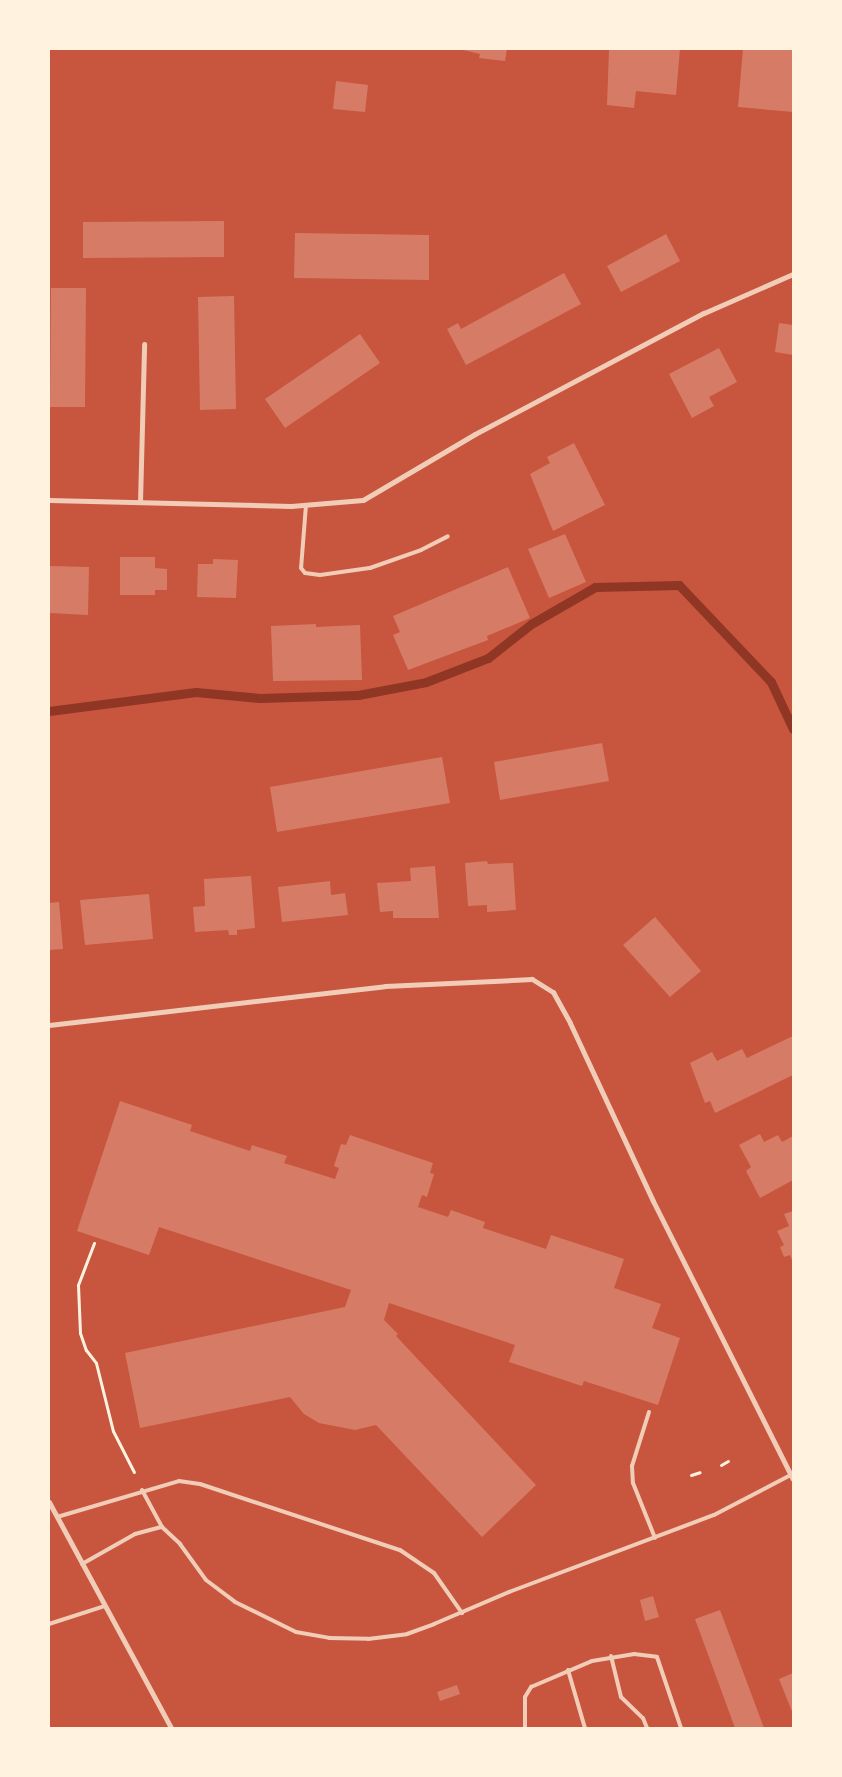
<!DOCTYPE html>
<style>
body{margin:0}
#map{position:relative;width:842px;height:1777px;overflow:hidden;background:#c8553d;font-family:"Source Sans 3",sans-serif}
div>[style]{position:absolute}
.stream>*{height:9px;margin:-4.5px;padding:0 4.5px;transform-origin:4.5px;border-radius:4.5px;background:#8f3625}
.building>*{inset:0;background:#d67c66}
.path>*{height:3px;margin:-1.5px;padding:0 1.5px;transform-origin:1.5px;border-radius:1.5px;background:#fff3e0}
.service>*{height:4px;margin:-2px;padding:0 2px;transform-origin:2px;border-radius:2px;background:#f1ccb7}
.minor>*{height:5px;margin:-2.5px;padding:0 2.5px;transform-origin:2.5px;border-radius:2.5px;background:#f1ccb7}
span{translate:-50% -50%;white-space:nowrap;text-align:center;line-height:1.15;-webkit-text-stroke:4.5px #fff3e0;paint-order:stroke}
.frame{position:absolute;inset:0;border:50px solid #fff3e0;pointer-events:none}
</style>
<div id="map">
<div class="stream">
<div style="left:49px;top:711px;width:148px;rotate:-7.4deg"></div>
<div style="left:196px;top:692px;width:64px;rotate:5.4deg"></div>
<div style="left:260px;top:698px;width:98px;rotate:-1.8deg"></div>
<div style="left:358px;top:695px;width:69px;rotate:-10.8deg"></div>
<div style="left:426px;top:682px;width:66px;rotate:-21.2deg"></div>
<div style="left:488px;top:658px;width:55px;rotate:-38.3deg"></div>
<div style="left:531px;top:624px;width:74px;rotate:-30deg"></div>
<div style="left:595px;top:587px;width:84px;rotate:-1.4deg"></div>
<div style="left:679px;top:585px;width:134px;rotate:46.5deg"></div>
<div style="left:771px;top:682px;width:52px;rotate:64.9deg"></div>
</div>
<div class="building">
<div style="clip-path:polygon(459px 49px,507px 49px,505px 61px,479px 58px,480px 54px)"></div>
<div style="clip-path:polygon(609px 49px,680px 49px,676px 95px,636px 91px,634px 108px,607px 105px)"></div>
<div style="clip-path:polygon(743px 49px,793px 49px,793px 112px,738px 107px)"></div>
<div style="clip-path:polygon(336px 81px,368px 85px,365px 112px,333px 109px)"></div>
<div style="clip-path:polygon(224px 221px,224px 257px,83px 258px,83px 222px)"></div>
<div style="clip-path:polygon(295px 233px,429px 235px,429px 280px,294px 278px)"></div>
<div style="clip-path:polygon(666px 234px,680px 261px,621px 292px,607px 266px)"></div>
<div style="clip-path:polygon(564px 273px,581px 304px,466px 365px,447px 329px,458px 323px,461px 329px)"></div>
<div style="clip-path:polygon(51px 288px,86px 288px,85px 407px,50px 407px)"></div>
<div style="clip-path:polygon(234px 296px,236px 409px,200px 410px,198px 297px)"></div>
<div style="clip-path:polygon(779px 323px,793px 325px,793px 355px,775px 352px)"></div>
<div style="clip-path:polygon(360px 334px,380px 363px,285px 428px,265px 399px)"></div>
<div style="clip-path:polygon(719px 348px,737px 382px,709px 397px,714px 406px,692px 418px,669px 374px)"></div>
<div style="clip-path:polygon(574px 443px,605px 505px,553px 531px,530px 474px,550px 463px,547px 457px)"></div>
<div style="clip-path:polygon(565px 534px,586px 582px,549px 598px,528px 549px)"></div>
<div style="clip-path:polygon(120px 557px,155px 557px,155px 568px,167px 569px,167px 590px,155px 590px,155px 595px,120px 595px)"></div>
<div style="clip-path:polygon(213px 559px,238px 560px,236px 598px,197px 597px,198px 564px,213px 564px)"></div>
<div style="clip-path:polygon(49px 566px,89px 567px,88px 615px,49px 613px)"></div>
<div style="clip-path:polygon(508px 567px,530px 618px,487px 636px,488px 640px,408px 670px,393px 635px,400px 632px,393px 616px)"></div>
<div style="clip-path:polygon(316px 624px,316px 627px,360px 625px,362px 680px,273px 681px,271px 626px)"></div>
<div style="clip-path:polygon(602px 743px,609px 781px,500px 800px,494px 762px)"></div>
<div style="clip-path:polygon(442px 757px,450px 803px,277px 832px,270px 787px)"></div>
<div style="clip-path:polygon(487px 861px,488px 864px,513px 863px,516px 910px,487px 912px,487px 905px,468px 906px,465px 863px)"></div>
<div style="clip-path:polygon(435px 866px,439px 918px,393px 918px,393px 911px,380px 912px,377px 883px,411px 881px,410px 868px)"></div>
<div style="clip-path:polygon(251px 876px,255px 928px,237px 930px,237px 935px,229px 935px,228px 930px,195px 932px,193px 907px,205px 906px,204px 879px)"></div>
<div style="clip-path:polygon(330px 881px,331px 895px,345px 893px,348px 915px,282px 922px,278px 887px)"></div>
<div style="clip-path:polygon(149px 894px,153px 939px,85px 945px,80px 900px)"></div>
<div style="clip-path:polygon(59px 902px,63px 949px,49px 950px,49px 903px)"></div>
<div style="clip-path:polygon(655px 917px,701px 971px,670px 997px,623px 945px)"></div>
<div style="clip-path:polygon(793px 1036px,793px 1075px,715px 1113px,710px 1101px,705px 1103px,690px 1063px,712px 1052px,717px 1061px,742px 1049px,747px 1058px)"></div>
<div style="clip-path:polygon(120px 1101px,192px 1125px,190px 1131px,250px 1151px,252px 1145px,287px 1156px,284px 1163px,335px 1179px,339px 1168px,334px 1166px,341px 1144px,346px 1145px,350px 1135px,433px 1163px,430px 1173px,434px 1174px,427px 1197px,422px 1195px,418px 1207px,448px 1217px,451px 1210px,485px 1222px,483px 1228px,546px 1249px,551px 1235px,624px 1259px,614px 1288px,661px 1304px,652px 1328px,680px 1338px,658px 1405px,584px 1381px,582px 1386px,509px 1362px,515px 1345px,389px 1303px,384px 1320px,398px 1334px,396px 1336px,536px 1485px,482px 1537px,376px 1425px,355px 1430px,319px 1423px,304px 1414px,290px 1397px,140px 1428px,125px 1353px,345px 1307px,351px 1290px,159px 1227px,149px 1255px,77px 1231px)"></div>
<div style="clip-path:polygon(760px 1134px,764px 1142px,778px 1135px,782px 1142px,793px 1136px,793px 1180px,760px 1198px,746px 1171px,751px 1167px,739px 1145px)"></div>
<div style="clip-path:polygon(793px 1211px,793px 1263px,790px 1255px,784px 1257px,780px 1247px,784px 1245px,777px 1231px,789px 1226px,784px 1214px)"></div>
<div style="clip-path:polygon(653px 1596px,659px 1617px,645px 1621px,640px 1600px)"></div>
<div style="clip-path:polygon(720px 1610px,764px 1728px,735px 1728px,695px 1619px)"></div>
<div style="clip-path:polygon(793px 1673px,793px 1714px,779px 1679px)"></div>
<div style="clip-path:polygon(457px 1685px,460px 1694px,440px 1701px,437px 1692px)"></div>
</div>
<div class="path">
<div style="left:94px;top:1243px;width:45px;rotate:110.9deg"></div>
<div style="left:78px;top:1285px;width:48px;rotate:87.6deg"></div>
<div style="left:80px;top:1333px;width:18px;rotate:71deg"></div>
<div style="left:86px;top:1350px;width:16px;rotate:52deg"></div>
<div style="left:96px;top:1363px;width:70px;rotate:76deg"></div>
<div style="left:113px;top:1431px;width:46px;rotate:62.9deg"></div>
<div style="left:721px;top:1465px;width:8px;rotate:-30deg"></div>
<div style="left:691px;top:1475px;width:9px;rotate:-18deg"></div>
</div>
<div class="service">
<div style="left:306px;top:505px;width:63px;rotate:94.5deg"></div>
<div style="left:301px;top:568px;width:6px;rotate:51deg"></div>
<div style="left:305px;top:573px;width:15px;rotate:8deg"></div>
<div style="left:320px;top:575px;width:50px;rotate:-8deg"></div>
<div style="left:370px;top:568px;width:54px;rotate:-19.4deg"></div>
<div style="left:421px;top:550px;width:30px;rotate:-27deg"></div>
<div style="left:649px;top:1412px;width:57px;rotate:107.5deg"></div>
<div style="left:632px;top:1466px;width:17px;rotate:87deg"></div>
<div style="left:633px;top:1483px;width:59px;rotate:68.2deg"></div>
<div style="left:142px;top:1490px;width:42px;rotate:61.6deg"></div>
<div style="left:162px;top:1527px;width:25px;rotate:43deg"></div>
<div style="left:180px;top:1544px;width:44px;rotate:54.2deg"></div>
<div style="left:206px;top:1580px;width:36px;rotate:37deg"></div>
<div style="left:235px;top:1602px;width:68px;rotate:26.2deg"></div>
<div style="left:296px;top:1632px;width:34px;rotate:10deg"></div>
<div style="left:329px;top:1638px;width:39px;rotate:1deg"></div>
<div style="left:368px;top:1639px;width:39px;rotate:-7deg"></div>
<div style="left:407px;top:1634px;width:29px;rotate:-20deg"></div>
<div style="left:434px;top:1624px;width:82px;rotate:-23.1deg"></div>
<div style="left:509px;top:1592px;width:219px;rotate:-20.6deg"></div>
<div style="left:714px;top:1515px;width:87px;rotate:-27.5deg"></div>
<div style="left:57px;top:1517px;width:127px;rotate:-16.4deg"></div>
<div style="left:179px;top:1481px;width:21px;rotate:8deg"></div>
<div style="left:200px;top:1484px;width:211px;rotate:18.3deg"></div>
<div style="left:400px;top:1550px;width:41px;rotate:34.1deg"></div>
<div style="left:434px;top:1573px;width:49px;rotate:55deg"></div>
<div style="left:82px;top:1564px;width:61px;rotate:-29.5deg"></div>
<div style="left:135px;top:1534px;width:28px;rotate:-15deg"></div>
<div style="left:49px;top:1624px;width:59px;rotate:-17.8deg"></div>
<div style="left:611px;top:1656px;width:42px;rotate:76.3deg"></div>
<div style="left:621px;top:1697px;width:30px;rotate:44deg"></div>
<div style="left:643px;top:1718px;width:11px;rotate:68deg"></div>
<div style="left:568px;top:1670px;width:60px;rotate:73.7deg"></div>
<div style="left:525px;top:1728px;width:31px;rotate:-90deg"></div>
<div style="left:525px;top:1697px;width:12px;rotate:-59deg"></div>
<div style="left:531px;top:1687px;width:66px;rotate:-23.1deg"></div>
<div style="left:592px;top:1661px;width:43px;rotate:-9.5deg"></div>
<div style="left:634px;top:1654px;width:23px;rotate:7deg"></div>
<div style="left:657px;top:1657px;width:75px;rotate:71.3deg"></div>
</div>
<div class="minor">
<div style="left:49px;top:500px;width:242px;rotate:1.4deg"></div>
<div style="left:291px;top:506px;width:72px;rotate:-4.8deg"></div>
<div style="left:363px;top:500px;width:130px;rotate:-30.5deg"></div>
<div style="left:475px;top:434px;width:259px;rotate:-27.9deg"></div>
<div style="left:704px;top:313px;width:97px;rotate:-23.7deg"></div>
<div style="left:140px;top:502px;width:158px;rotate:-88.5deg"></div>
<div style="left:49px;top:1025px;width:338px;rotate:-6.6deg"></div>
<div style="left:385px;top:986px;width:147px;rotate:-2.7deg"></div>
<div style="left:532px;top:979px;width:25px;rotate:32deg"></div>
<div style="left:553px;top:992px;width:35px;rotate:61deg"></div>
<div style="left:570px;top:1023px;width:196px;rotate:65deg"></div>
<div style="left:653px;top:1201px;width:311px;rotate:63.3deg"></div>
<div style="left:49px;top:1502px;width:257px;rotate:61.6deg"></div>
</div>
<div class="frame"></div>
</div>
